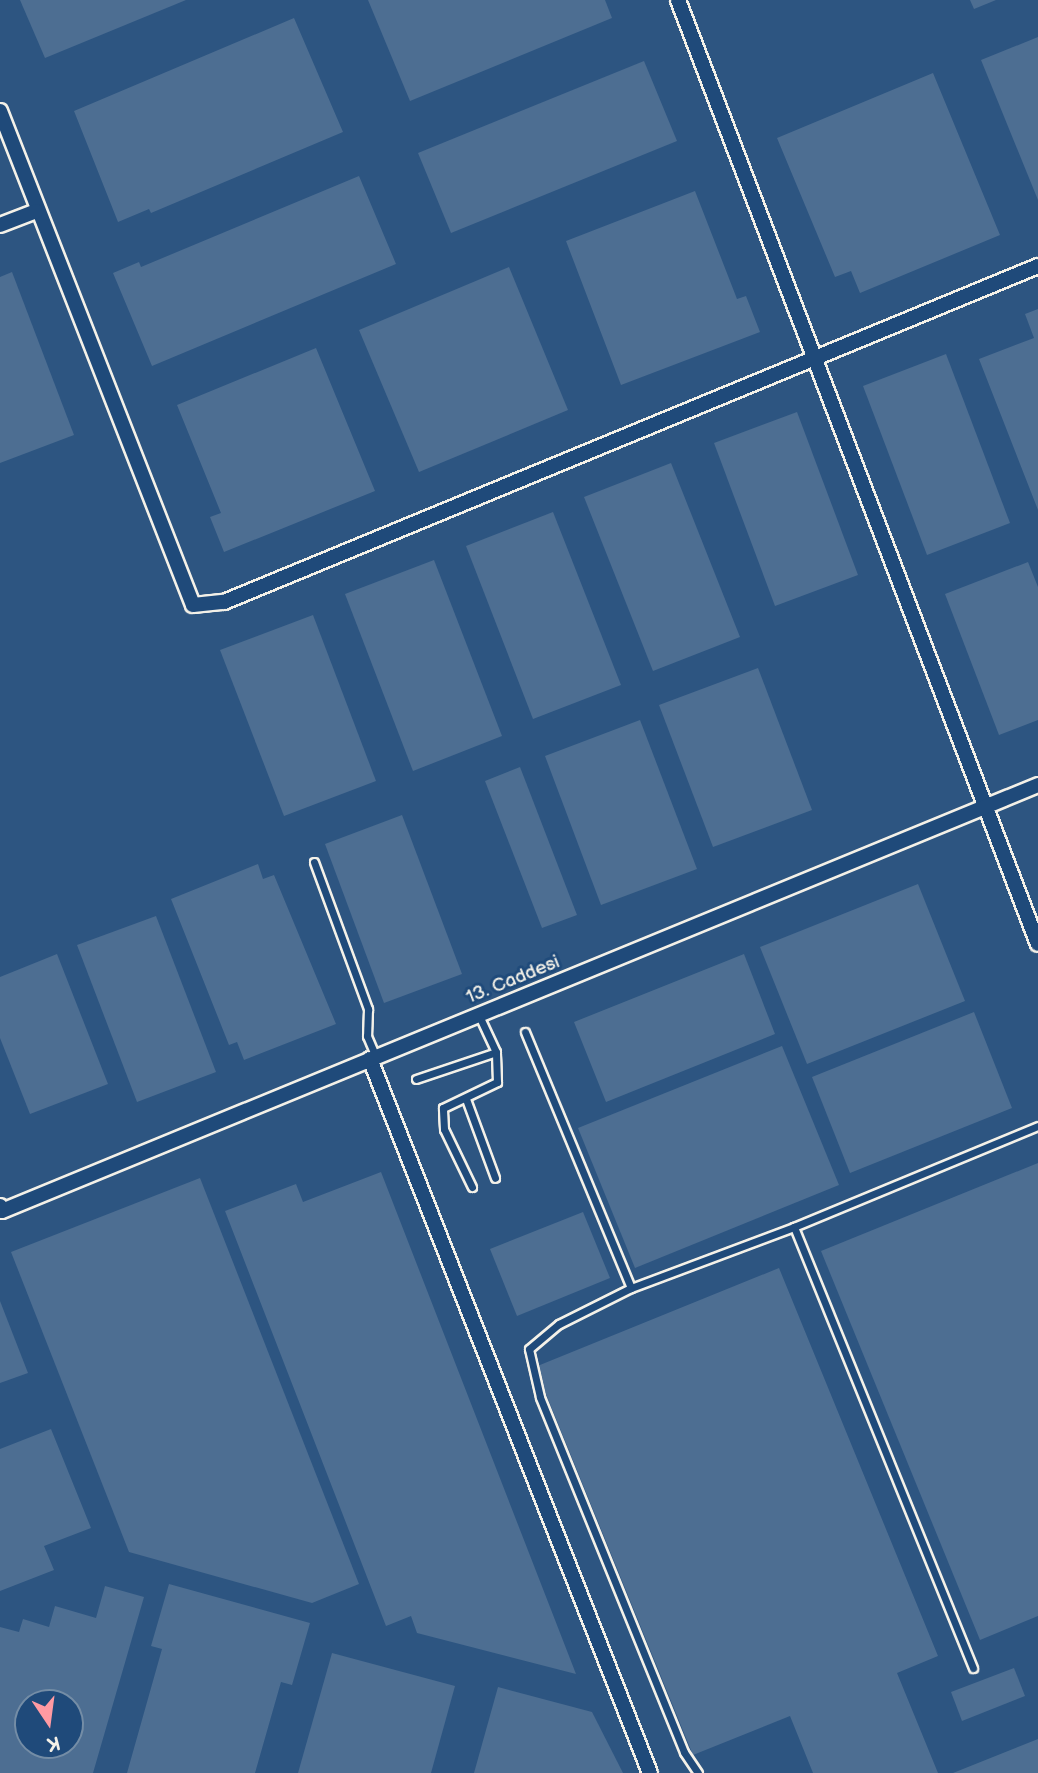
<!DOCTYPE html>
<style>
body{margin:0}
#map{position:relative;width:1038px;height:1773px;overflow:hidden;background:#1f4a7a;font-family:"Balsamiq Sans",sans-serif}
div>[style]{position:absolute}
.built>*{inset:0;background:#2d5581}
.building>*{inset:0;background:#4d6e92}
.roads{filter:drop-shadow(2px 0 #f4f1e8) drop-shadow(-2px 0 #f4f1e8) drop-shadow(0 2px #f4f1e8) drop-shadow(0 -2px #f4f1e8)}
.lane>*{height:7px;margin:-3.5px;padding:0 3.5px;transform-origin:3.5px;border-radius:3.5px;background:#1f4a7a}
.street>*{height:14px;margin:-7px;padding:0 7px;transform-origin:7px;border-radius:7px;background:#1f4a7a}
span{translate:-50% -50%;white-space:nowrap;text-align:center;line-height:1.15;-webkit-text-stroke:6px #1f4a7a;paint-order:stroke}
.street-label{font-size:19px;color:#f4f1e8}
.north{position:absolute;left:14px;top:1689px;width:70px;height:70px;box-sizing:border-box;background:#1f4a7a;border:2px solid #748da6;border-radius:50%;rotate:167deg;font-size:19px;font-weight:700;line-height:28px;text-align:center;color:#f4f1e8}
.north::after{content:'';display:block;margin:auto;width:24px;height:32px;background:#ff9aa2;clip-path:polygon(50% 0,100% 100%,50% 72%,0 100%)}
</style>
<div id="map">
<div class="built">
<div style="clip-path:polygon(evenodd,0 0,1038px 0,1038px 1773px,0 1773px,0 0,28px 1703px,70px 1703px,70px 1745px,28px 1745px,28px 1703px)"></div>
</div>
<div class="building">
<div style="clip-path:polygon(20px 0,186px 0,45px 58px)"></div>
<div style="clip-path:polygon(368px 0,605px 0,612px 18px,410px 101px)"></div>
<div style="clip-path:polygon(970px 0,996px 0,974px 9px)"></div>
<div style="clip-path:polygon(294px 18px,343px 132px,151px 213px,149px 209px,118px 222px,74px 111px)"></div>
<div style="clip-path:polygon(1038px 37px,1038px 200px,981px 60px)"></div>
<div style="clip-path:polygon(644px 61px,677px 141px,451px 233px,418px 153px)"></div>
<div style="clip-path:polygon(933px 73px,1000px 235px,860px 293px,851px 271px,835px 277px,777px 138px)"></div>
<div style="clip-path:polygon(359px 176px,396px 264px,152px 366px,113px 273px,139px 262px,141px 267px)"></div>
<div style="clip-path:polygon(695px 191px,737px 299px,746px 296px,760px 332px,621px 385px,566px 241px)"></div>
<div style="clip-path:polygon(509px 267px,568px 410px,419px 472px,359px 330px)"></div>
<div style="clip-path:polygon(12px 272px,74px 435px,0 463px,0 277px)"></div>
<div style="clip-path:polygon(1038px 309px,1038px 510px,979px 359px,1034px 338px,1025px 314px)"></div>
<div style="clip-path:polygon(316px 348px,375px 491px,224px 552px,210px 517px,221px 513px,177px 405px)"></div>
<div style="clip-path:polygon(946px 354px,1010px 523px,927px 555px,863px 386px)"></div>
<div style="clip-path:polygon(797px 412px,858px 575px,775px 606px,714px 443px)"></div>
<div style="clip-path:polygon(671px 463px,740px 637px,653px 671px,584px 497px)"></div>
<div style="clip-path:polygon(553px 512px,621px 685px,533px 719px,466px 546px)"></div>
<div style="clip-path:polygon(434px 560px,502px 736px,413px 771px,345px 594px)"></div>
<div style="clip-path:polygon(1028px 562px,1038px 587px,1038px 720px,999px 735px,945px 594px)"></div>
<div style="clip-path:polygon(313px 615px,376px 781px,284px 816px,220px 650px)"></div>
<div style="clip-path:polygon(758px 668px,812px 810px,713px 847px,659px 705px)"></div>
<div style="clip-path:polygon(640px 720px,697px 869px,601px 905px,545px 756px)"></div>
<div style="clip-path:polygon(520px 767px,577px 915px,542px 928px,485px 781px)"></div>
<div style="clip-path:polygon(402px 815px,462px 974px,384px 1003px,325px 844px)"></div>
<div style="clip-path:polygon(258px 864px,263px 879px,274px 875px,336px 1024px,244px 1060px,237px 1042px,229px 1045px,171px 899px)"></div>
<div style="clip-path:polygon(918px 884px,965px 1001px,807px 1064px,760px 947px)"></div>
<div style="clip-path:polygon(156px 916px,216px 1072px,137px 1102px,77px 945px)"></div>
<div style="clip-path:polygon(57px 954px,108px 1084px,30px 1114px,0 1038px,0 977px)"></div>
<div style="clip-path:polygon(744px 954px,775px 1034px,606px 1102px,574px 1022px)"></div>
<div style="clip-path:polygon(974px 1012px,1012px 1108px,850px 1173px,812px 1077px)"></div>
<div style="clip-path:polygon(782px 1046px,839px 1185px,635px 1268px,578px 1128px)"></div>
<div style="clip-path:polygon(1038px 1163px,1038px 1616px,980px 1640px,821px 1251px)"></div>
<div style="clip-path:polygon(381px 1172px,576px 1674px,417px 1633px,411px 1616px,386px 1626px,225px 1211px,296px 1184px,303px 1202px)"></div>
<div style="clip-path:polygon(200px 1178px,359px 1584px,312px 1603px,129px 1552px,11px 1252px)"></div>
<div style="clip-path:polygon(583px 1212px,610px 1278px,517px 1316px,490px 1249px)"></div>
<div style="clip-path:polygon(779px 1268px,938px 1656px,897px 1673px,938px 1773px,813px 1773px,790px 1716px,693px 1755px,535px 1367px)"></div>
<div style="clip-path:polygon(0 1301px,28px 1373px,0 1383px)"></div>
<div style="clip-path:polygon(51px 1429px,91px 1528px,44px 1546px,54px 1570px,0 1591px,0 1449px)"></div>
<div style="clip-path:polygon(169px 1584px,310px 1623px,292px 1685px,281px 1682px,255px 1773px,127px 1773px,162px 1649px,151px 1646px)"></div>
<div style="clip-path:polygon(evenodd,105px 1586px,144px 1597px,93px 1773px,0 1773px,0 1627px,19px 1632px,23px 1619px,49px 1627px,55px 1606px,96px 1618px,105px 1586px,28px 1703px,70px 1703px,70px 1745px,28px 1745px,28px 1703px)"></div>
<div style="clip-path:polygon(332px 1653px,455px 1686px,431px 1773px,298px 1773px)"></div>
<div style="clip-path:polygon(1014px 1668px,1025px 1696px,962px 1721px,951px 1692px)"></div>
<div style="clip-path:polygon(498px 1687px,592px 1712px,623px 1773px,474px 1773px)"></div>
<div style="clip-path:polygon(1038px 1739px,1038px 1773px,953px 1773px)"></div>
</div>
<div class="roads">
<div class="lane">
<div style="left:314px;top:862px;width:157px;rotate:69.8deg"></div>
<div style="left:368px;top:1009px;width:27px;rotate:92deg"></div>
<div style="left:367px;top:1036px;width:23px;rotate:67deg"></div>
<div style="left:525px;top:1032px;width:277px;rotate:67.5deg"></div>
<div style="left:416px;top:1079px;width:84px;rotate:-18.6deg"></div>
<div style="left:466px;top:1099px;width:84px;rotate:69.8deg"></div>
<div style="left:472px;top:1187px;width:64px;rotate:-115.8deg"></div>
<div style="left:444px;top:1129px;width:21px;rotate:-93deg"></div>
<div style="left:443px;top:1108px;width:60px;rotate:-25.7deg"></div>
<div style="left:497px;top:1082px;width:30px;rotate:-92deg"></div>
<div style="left:496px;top:1052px;width:40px;rotate:-115deg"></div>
<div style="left:794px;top:1227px;width:476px;rotate:67.9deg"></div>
<div style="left:698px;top:1773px;width:25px;rotate:-124deg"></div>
<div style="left:684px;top:1752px;width:383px;rotate:-112.1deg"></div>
<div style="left:540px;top:1397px;width:49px;rotate:-102.9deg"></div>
<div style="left:529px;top:1349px;width:39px;rotate:-40deg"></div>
<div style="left:559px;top:1324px;width:80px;rotate:-26.6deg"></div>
<div style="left:631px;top:1288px;width:174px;rotate:-20.5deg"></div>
<div style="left:794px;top:1227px;width:264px;rotate:-22.5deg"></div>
</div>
<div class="street">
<div style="left:678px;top:0;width:1010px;rotate:69.13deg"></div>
<div style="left:0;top:111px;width:530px;rotate:68.66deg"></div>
<div style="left:193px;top:605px;width:31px;rotate:-6deg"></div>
<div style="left:224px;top:602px;width:881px;rotate:-22.43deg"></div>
<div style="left:0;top:225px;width:39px;rotate:-21deg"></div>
<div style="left:370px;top:1059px;width:767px;rotate:68.59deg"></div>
<div style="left:0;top:1206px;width:5px;rotate:68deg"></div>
<div style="left:2px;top:1211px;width:1120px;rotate:-22.35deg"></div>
</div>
</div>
<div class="street-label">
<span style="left:513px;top:980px;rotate:-22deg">13. Caddesi</span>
</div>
<div class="north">K</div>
</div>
